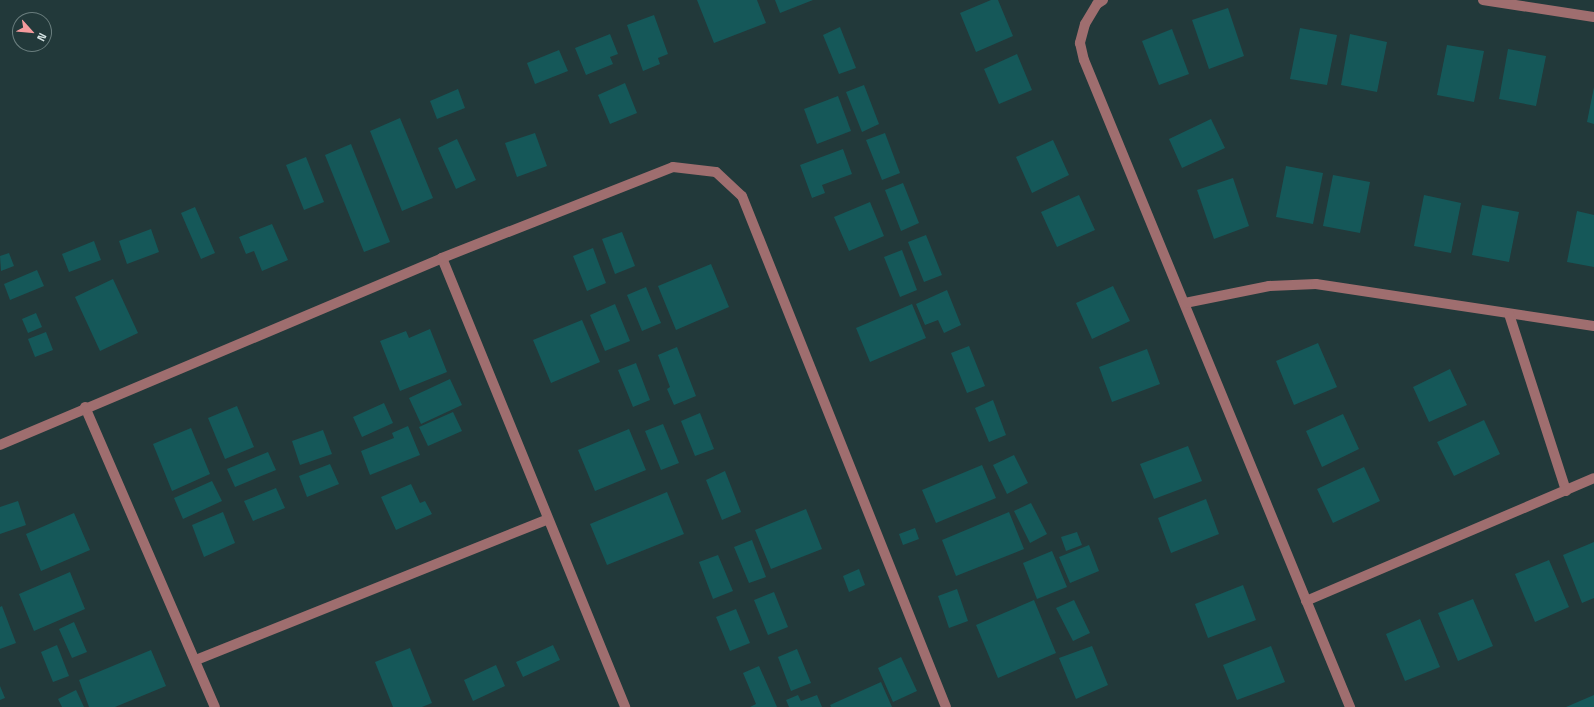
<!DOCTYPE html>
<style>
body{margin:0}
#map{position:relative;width:1594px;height:707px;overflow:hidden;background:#22393a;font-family:"Space Grotesk",sans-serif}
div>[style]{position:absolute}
.building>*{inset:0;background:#155859}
.minor>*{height:10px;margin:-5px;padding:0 5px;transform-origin:5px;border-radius:5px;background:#9f6e6f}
span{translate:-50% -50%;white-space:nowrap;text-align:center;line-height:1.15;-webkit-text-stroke:3px #22393a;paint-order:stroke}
.north{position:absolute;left:12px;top:12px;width:40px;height:40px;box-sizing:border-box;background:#22393a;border:1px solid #6a7e7e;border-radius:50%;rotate:117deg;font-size:11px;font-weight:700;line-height:16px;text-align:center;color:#d7e5e5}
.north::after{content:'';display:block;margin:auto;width:14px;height:18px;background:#f59b9d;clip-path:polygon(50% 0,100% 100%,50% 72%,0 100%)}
</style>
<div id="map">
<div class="building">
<div style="clip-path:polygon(697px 0,757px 0,766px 23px,714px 43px)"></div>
<div style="clip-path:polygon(775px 0,813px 0,780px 13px)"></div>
<div style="clip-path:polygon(991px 0,998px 0,1013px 36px,976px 52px,960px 13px)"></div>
<div style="clip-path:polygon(1228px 8px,1244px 56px,1209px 69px,1192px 20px)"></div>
<div style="clip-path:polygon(654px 15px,668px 54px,658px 58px,660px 64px,643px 71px,627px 25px)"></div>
<div style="clip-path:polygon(840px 27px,856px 68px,839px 74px,823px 35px)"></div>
<div style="clip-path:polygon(1300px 28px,1337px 35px,1327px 85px,1290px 79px)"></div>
<div style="clip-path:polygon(1172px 29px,1189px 74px,1159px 85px,1142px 41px)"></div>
<div style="clip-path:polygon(610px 34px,618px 54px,610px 57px,613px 64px,586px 75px,575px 48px)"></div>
<div style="clip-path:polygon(1350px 34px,1387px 42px,1377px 92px,1341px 85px)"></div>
<div style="clip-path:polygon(1447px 45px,1484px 51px,1474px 102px,1437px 95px)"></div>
<div style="clip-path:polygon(1508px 49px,1546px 56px,1536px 106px,1499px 99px)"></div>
<div style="clip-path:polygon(559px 50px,568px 71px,535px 84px,527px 63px)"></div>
<div style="clip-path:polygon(1017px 54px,1032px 90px,999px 104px,984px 69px)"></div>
<div style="clip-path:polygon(625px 83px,637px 113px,610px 124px,598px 95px)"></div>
<div style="clip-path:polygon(864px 85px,879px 124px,862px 132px,846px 92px)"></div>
<div style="clip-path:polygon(1594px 87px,1594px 124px,1587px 122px)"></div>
<div style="clip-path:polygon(458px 89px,465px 108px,437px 119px,430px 101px)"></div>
<div style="clip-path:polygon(838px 96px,851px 131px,817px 144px,804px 109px)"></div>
<div style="clip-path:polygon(400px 118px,433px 198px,402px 211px,370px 131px)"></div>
<div style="clip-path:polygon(1211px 119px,1225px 148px,1182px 168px,1169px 139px)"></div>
<div style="clip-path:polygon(535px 133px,547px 166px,517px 177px,505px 143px)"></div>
<div style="clip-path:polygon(885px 133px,900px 173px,882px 180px,866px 140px)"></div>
<div style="clip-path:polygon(457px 139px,476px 180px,456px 189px,438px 148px)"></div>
<div style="clip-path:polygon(1053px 140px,1069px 175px,1032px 193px,1016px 157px)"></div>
<div style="clip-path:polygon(351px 144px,390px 242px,364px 252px,325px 155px)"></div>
<div style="clip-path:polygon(843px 149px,852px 174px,822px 185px,825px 193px,812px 198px,800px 165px)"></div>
<div style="clip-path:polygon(306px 157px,324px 202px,304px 210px,286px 165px)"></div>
<div style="clip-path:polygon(1286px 166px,1323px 173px,1313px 224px,1276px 217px)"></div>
<div style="clip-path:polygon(1333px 175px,1370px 182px,1360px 233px,1323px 226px)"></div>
<div style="clip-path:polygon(1233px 178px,1249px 226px,1214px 239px,1197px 190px)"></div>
<div style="clip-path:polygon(903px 183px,919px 223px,901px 231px,885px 190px)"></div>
<div style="clip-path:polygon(1079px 195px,1095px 230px,1057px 247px,1041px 212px)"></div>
<div style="clip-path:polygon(1424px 195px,1461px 203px,1451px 253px,1414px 246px)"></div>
<div style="clip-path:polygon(870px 202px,884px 236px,849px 251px,834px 217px)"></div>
<div style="clip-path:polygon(1482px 205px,1519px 212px,1509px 262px,1472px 255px)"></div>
<div style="clip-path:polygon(195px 207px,215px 253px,201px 259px,181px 213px)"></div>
<div style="clip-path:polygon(1577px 211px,1594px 215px,1594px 267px,1567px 262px)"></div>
<div style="clip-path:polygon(272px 224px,288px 260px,262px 271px,254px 251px,246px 254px,239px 237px)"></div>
<div style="clip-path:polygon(151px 229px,159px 252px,127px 264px,119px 241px)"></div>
<div style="clip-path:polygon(622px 232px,635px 266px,615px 274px,602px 239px)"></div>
<div style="clip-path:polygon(926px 235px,942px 275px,924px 282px,908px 242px)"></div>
<div style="clip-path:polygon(94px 241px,101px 260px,69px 272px,62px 254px)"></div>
<div style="clip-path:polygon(593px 248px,606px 283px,587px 291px,573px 256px)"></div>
<div style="clip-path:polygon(902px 250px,917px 290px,900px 297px,884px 257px)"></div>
<div style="clip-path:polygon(9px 253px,14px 266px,1px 271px,0 256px)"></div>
<div style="clip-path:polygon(711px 264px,729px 307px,676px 330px,658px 286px)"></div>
<div style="clip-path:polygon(37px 270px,44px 286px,10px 300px,4px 284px)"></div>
<div style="clip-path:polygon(113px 279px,138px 333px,100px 351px,75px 297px)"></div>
<div style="clip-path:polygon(1113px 286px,1130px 321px,1092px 339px,1076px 303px)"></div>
<div style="clip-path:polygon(646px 287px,661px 323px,642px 331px,627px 295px)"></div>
<div style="clip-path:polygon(947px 290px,961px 325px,944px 333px,938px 320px,925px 325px,916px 304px)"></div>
<div style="clip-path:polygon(615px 304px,630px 341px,605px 351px,590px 315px)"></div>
<div style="clip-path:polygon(912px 304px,926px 338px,870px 362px,856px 328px)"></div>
<div style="clip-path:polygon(36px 313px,42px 327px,28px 333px,22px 319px)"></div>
<div style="clip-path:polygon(582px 320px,600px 362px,551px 383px,533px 340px)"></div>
<div style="clip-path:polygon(430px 329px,447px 372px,400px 391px,380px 341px,406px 331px,409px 338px)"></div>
<div style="clip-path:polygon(46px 332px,53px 350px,35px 357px,28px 339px)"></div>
<div style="clip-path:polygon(1318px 343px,1337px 387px,1294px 405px,1276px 361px)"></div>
<div style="clip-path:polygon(969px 346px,985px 386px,967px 393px,951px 353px)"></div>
<div style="clip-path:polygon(677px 347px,696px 396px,674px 405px,667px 389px,670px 387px,658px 355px)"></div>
<div style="clip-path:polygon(1147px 349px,1160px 384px,1112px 402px,1099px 367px)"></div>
<div style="clip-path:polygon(636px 363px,650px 400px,633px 407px,618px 370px)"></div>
<div style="clip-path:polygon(1450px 369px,1467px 405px,1429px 422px,1413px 387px)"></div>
<div style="clip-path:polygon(450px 379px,462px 405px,421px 424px,409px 398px)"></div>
<div style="clip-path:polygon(993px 400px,1006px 435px,989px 442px,975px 408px)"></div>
<div style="clip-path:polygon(384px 403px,393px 423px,362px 437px,353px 417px)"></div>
<div style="clip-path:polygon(237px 406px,254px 447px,225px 459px,208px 418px)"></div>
<div style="clip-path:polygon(453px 412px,462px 431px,428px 446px,419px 427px)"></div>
<div style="clip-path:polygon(700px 413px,714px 449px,695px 456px,681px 421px)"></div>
<div style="clip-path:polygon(1343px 414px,1359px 449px,1322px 467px,1306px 431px)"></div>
<div style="clip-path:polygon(1484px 420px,1500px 454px,1454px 476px,1437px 442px)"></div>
<div style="clip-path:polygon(663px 424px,679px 463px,661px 470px,645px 431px)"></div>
<div style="clip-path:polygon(408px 426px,420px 455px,370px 475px,361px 451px,394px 438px,392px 433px)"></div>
<div style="clip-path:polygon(191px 428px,210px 474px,172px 491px,153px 444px)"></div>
<div style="clip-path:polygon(629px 429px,646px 470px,595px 491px,578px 450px)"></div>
<div style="clip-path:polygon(323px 430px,332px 454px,300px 465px,292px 441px)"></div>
<div style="clip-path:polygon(1188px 446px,1202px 481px,1154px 499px,1140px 464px)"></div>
<div style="clip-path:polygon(268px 452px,276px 470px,235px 487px,227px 469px)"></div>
<div style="clip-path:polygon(1014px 455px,1028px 483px,1007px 494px,993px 465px)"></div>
<div style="clip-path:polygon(330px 464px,339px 484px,307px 497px,299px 476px)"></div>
<div style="clip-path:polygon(982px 465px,996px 498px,936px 523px,922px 490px)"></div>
<div style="clip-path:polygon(1364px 467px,1380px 501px,1333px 523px,1317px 489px)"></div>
<div style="clip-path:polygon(725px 471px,741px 512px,722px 520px,706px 480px)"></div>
<div style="clip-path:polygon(212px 481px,222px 501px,183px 519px,174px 498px)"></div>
<div style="clip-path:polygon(411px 484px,420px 503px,425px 501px,432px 514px,396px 530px,381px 497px)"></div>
<div style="clip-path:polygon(276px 488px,285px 508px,253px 521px,244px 501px)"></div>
<div style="clip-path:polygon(667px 492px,684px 534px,607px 565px,590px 524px)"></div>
<div style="clip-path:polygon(1206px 499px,1219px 534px,1171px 553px,1158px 518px)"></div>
<div style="clip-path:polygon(18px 501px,26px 525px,0 534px,0 507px)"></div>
<div style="clip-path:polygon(1031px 503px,1047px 534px,1030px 543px,1014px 511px)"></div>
<div style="clip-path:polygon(806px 509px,822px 549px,771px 569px,755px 530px)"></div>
<div style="clip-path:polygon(223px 512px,235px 543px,204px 557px,192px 525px)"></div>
<div style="clip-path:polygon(1009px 512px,1024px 549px,956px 576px,942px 540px)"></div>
<div style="clip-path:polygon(74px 513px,90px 550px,41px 571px,26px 534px)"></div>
<div style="clip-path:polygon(915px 528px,919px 539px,903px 545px,899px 534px)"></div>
<div style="clip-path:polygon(1077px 532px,1082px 545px,1066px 551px,1061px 537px)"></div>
<div style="clip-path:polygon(752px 540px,766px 577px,749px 583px,734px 547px)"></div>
<div style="clip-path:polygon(1594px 542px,1594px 598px,1582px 603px,1563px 555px)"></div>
<div style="clip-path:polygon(1089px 545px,1099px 571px,1070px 583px,1059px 557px)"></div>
<div style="clip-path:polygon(1052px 551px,1067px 587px,1037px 599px,1023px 563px)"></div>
<div style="clip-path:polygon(718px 555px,733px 591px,713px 599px,699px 562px)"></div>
<div style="clip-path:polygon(1549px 560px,1569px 607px,1535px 622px,1515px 574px)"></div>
<div style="clip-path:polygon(859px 569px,865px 585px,849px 592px,843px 576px)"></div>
<div style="clip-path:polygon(70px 572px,85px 609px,34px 631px,19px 594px)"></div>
<div style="clip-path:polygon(1243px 585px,1256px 620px,1208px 638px,1195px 604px)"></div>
<div style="clip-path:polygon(957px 589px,968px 621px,949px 628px,938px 596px)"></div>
<div style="clip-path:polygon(774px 592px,788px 627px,768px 635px,754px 600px)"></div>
<div style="clip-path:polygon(1473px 599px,1493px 646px,1458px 661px,1438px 613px)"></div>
<div style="clip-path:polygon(1034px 600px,1056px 653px,998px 678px,976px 625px)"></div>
<div style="clip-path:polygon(1074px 600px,1090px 633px,1073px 641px,1056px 608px)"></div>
<div style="clip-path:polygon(2px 606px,16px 643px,0 649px,0 607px)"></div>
<div style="clip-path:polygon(736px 609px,750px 643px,730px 651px,716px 617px)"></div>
<div style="clip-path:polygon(1420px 619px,1440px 667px,1405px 681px,1386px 634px)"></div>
<div style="clip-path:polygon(74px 622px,87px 652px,72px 658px,59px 629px)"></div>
<div style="clip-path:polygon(57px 645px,69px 676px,53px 682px,41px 652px)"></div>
<div style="clip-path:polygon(553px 645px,560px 660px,523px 677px,516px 662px)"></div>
<div style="clip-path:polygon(1092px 646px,1108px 685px,1076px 699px,1059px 658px)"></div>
<div style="clip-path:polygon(1271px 646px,1285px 682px,1237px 700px,1223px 665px)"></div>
<div style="clip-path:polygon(410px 648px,432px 703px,422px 707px,393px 707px,375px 662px)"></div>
<div style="clip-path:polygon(797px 649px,811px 683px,791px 691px,778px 657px)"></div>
<div style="clip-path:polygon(151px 650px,166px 686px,115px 707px,89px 707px,79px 680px)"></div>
<div style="clip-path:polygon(901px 657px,917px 691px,893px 702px,878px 668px)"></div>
<div style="clip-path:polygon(496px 665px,505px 686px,473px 701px,464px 680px)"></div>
<div style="clip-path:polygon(759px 666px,777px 707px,750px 707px,756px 704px,743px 673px)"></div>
<div style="clip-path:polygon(881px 682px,892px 707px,831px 707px,830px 705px)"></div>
<div style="clip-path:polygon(0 686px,5px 698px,0 700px)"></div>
<div style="clip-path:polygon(76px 690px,84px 707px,62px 707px,58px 699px)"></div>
<div style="clip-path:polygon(798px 695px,801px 701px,817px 695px,822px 707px,789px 707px,786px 700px)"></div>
<div style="clip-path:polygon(1594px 695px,1594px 707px,1566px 707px)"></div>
</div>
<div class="minor">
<div style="left:1103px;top:0;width:7px;rotate:146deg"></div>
<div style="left:1097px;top:4px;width:23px;rotate:121deg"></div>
<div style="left:1085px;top:24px;width:20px;rotate:105deg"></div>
<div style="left:1080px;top:43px;width:17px;rotate:77deg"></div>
<div style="left:1084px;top:60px;width:700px;rotate:67.65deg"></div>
<div style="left:1483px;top:0;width:112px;rotate:8.7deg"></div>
<div style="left:442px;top:258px;width:485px;rotate:67.8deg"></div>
<div style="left:1185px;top:303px;width:86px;rotate:-11.4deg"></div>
<div style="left:1269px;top:286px;width:47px;rotate:-2.4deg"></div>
<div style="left:1316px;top:284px;width:281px;rotate:8.6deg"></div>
<div style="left:1509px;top:314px;width:186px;rotate:72.1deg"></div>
<div style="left:85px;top:407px;width:327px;rotate:66.6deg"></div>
<div style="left:0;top:445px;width:480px;rotate:-22.9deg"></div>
<div style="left:442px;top:258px;width:248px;rotate:-21.5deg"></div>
<div style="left:673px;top:167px;width:43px;rotate:6.6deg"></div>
<div style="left:716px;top:172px;width:35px;rotate:43deg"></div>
<div style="left:742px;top:196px;width:550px;rotate:68.24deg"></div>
<div style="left:1306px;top:601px;width:313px;rotate:-23.1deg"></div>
<div style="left:196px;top:660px;width:379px;rotate:-21.8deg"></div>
</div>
<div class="north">N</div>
</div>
